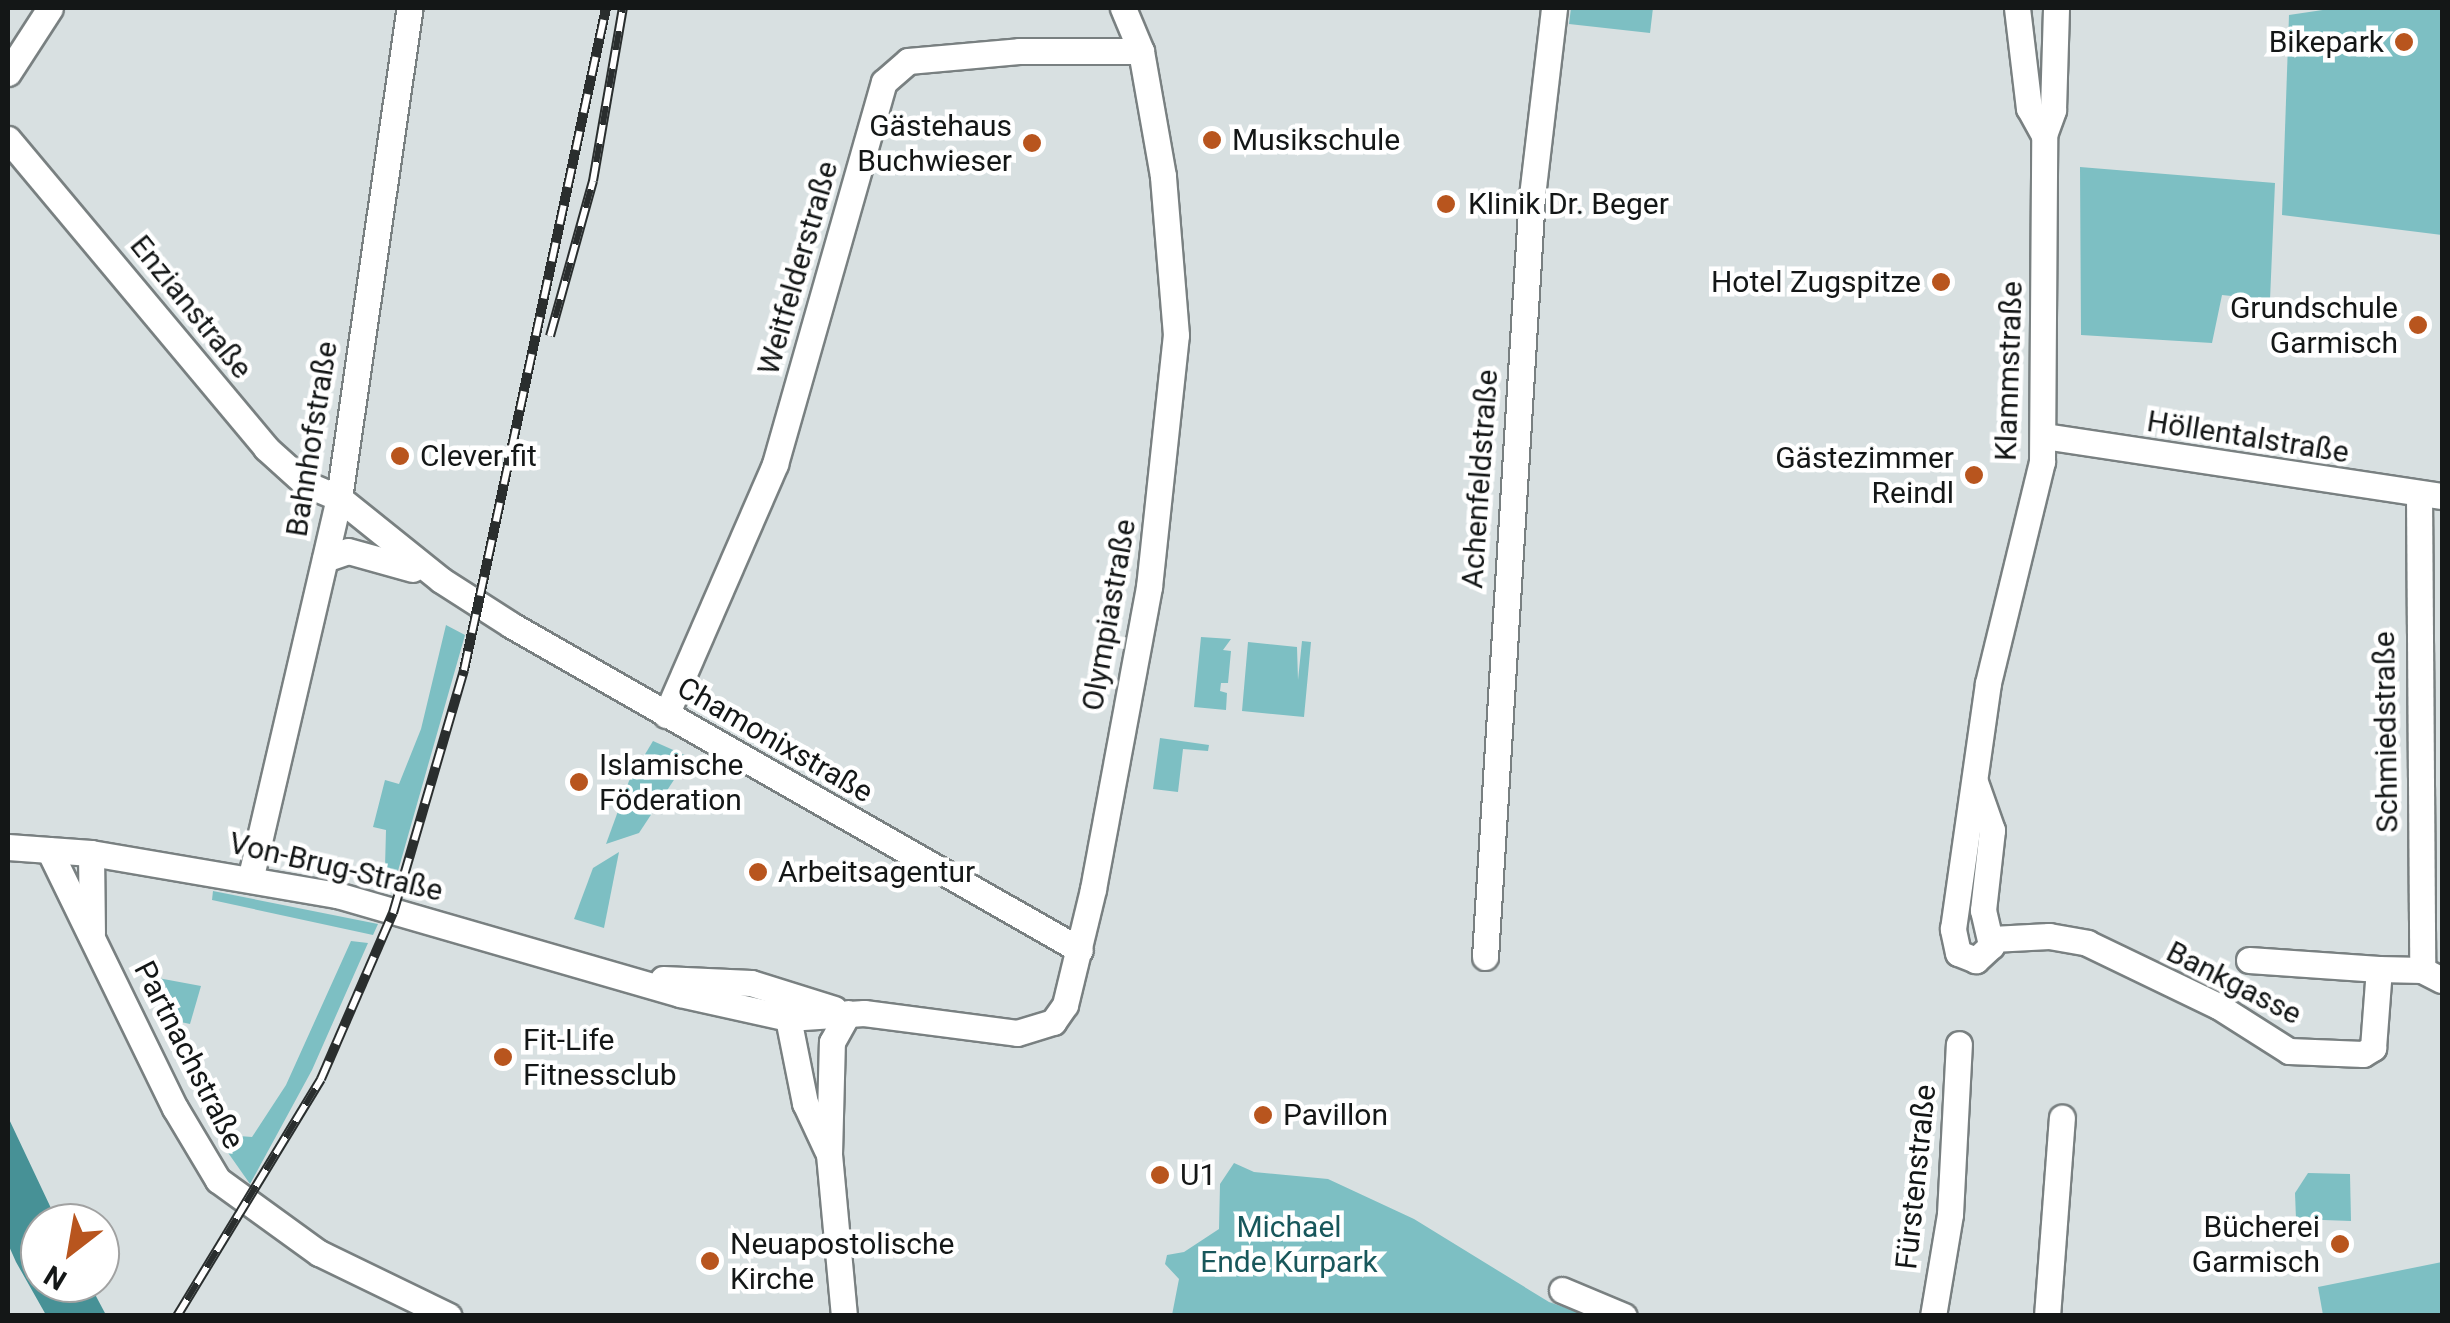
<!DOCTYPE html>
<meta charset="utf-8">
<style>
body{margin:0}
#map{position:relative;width:2450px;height:1323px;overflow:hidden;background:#d8e0e1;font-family:Roboto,sans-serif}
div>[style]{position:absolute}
.green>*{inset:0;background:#7dbfc3}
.water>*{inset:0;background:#479196}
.roads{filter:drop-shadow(2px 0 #798081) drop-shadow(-2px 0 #798081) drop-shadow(0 2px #798081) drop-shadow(0 -2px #798081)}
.minor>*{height:25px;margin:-12.5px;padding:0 12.5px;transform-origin:12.5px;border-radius:12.5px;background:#fff}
.rail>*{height:10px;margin-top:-5px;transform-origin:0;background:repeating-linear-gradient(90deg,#fff 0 19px,#2a2e2e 0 38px);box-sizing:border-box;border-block:2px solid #2a2e2e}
.dots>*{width:28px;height:28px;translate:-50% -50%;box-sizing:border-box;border:5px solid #fff;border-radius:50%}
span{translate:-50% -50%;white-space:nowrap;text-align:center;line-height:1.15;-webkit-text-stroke:9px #fff;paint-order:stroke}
.poi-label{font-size:30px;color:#141717}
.right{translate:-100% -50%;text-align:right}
.left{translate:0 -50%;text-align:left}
.street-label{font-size:30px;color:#141717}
.park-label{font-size:30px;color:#18575b}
.frame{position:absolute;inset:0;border:10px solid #141717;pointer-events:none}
.north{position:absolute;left:20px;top:1203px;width:100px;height:100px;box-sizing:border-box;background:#fff;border:2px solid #a1a2a2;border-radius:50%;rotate:211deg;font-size:28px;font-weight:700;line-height:40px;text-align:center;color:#141717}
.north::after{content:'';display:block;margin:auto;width:35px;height:45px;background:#b8551e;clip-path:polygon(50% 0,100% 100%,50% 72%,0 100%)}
</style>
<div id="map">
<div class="green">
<div style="clip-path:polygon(1571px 8px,1653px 8px,1650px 33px,1569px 24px)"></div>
<div style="clip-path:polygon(2336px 8px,2442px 8px,2442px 235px,2282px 215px,2289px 15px)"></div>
<div style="clip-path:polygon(2080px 167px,2275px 183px,2270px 300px,2222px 295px,2212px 343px,2081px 335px)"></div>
<div style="clip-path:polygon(446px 625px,465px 635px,398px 871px,385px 867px,386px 830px,373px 827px,385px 780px,399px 784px,421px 729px)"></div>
<div style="clip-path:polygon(1201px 637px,1231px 639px,1223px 650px,1231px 651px,1228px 683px,1221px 683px,1220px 691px,1227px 693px,1226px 710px,1194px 707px)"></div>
<div style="clip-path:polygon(1302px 641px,1311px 642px,1304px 717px,1242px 711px,1248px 642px,1297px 647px,1298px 680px)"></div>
<div style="clip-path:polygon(1160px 738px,1209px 745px,1208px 751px,1183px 749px,1178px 792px,1153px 789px)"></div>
<div style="clip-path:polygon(653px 741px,689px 757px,639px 833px,606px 844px,629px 781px)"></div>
<div style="clip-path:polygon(619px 852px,604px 928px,574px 919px,593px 868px)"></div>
<div style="clip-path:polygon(213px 891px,378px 924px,373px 935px,212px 900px)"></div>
<div style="clip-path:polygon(351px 941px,368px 943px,312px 1070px,250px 1184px,224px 1147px,239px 1136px,252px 1137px,286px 1085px)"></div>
<div style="clip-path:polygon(158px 978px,201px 986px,190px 1024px,176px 1021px)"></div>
<div style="clip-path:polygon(1234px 1163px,1254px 1172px,1328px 1179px,1414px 1219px,1549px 1302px,1587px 1315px,1172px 1315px,1179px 1279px,1165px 1264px,1167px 1255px,1184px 1252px,1219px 1229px,1220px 1184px)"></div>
<div style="clip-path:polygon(2308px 1173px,2350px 1174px,2351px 1221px,2296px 1219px,2295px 1193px)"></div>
<div style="clip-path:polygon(2442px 1262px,2442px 1315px,2323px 1315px,2318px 1287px)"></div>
</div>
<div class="water">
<div style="clip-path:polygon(8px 1117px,58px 1223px,40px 1223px,40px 1283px,89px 1283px,106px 1315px,46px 1315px,16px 1262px,8px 1244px)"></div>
</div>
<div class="roads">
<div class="minor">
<div style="left:2017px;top:8px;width:101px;rotate:83.2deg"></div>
<div style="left:2029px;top:108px;width:31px;rotate:61deg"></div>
<div style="left:8px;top:73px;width:77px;rotate:-57.1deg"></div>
<div style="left:8px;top:139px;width:403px;rotate:50.1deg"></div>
<div style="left:266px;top:448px;width:54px;rotate:42deg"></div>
<div style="left:306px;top:484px;width:36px;rotate:23deg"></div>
<div style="left:339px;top:498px;width:131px;rotate:38.8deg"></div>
<div style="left:441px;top:580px;width:83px;rotate:32.7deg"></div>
<div style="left:511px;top:625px;width:655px;rotate:29.73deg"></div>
<div style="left:2044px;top:436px;width:402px;rotate:8.6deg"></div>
<div style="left:2419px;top:494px;width:476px;rotate:89.6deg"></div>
<div style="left:325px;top:559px;width:24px;rotate:-19deg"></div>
<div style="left:348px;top:551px;width:67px;rotate:15.5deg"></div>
<div style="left:666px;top:715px;width:274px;rotate:-66.5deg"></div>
<div style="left:775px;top:464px;width:397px;rotate:-74.1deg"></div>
<div style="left:884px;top:82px;width:32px;rotate:-41deg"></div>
<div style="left:908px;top:61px;width:111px;rotate:-5.1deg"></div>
<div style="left:1019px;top:51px;width:122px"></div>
<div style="left:1975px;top:782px;width:51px;rotate:70.5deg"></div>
<div style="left:1992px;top:830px;width:81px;rotate:96.4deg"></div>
<div style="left:1983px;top:910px;width:37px;rotate:77deg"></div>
<div style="left:1991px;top:946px;width:21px;rotate:137deg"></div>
<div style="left:1976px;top:960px;width:19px;rotate:-159deg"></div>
<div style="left:1958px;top:953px;width:25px;rotate:-102deg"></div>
<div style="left:1953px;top:929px;width:248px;rotate:-81.9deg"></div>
<div style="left:1988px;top:683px;width:228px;rotate:-76.3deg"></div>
<div style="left:2042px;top:462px;width:327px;rotate:-89.6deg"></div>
<div style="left:2044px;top:135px;width:27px;rotate:-70deg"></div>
<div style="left:2053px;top:110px;width:102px;rotate:-88.3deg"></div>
<div style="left:8px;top:847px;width:83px;rotate:4.1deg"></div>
<div style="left:91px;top:853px;width:250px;rotate:9.7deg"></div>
<div style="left:337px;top:895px;width:357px;rotate:16.1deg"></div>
<div style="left:680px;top:994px;width:111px;rotate:12.5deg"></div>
<div style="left:788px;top:1018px;width:76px;rotate:-3.8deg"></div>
<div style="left:864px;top:1013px;width:154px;rotate:7.4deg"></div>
<div style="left:1017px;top:1033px;width:38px;rotate:-17deg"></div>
<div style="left:1053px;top:1022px;width:21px;rotate:-55deg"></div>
<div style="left:1065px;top:1005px;width:119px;rotate:-76.4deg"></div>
<div style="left:1093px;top:889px;width:307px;rotate:-79.5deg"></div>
<div style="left:1149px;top:587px;width:253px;rotate:-83.9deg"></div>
<div style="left:1176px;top:335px;width:160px;rotate:-94.7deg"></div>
<div style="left:1163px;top:176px;width:127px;rotate:-100deg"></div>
<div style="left:1141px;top:51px;width:47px;rotate:-112.7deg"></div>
<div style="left:49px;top:850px;width:287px;rotate:64deg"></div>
<div style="left:175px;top:1108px;width:84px;rotate:59.2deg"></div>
<div style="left:218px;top:1180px;width:125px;rotate:35.9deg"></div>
<div style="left:319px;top:1253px;width:144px;rotate:25.9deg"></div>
<div style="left:91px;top:853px;width:80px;rotate:89.3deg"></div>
<div style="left:251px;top:876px;width:388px;rotate:-76.9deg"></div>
<div style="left:339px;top:498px;width:495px;rotate:-81.8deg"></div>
<div style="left:1992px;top:939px;width:57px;rotate:-3deg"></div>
<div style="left:2049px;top:936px;width:39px;rotate:10deg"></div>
<div style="left:2087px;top:943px;width:145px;rotate:25.7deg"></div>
<div style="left:2218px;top:1006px;width:84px;rotate:32.4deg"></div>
<div style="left:2289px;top:1051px;width:74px;rotate:2.3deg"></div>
<div style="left:2363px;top:1054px;width:12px;rotate:-31deg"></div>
<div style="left:2373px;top:1048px;width:79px;rotate:-85.7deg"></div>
<div style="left:2379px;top:969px;width:43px;rotate:1.3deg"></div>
<div style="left:2422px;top:970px;width:22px;rotate:27deg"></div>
<div style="left:1485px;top:957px;width:762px;rotate:-86.47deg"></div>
<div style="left:1532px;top:196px;width:189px;rotate:-83.3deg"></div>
<div style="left:2249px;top:960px;width:130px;rotate:4deg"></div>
<div style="left:663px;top:979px;width:88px;rotate:2.6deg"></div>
<div style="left:751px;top:983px;width:87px;rotate:17.4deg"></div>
<div style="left:788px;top:1018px;width:87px;rotate:78.7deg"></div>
<div style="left:805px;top:1103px;width:52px;rotate:64.9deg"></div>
<div style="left:1562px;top:1290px;width:67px;rotate:22.8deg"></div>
<div style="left:844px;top:1316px;width:163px;rotate:-95.3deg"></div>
<div style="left:829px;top:1154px;width:112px;rotate:-88.5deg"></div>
<div style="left:832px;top:1042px;width:33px;rotate:-61deg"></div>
<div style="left:1933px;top:1316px;width:103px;rotate:-80.5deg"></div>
<div style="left:1950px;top:1214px;width:170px;rotate:-87deg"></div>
<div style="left:2047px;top:1316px;width:199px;rotate:-85.7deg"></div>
</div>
</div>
<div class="rail">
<div style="left:550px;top:336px;width:161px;rotate:-74.5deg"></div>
<div style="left:593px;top:181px;width:176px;rotate:-80.2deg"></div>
<div style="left:177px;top:1316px;width:277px;rotate:-58.7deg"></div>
<div style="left:321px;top:1079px;width:181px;rotate:-66.6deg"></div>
<div style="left:393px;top:913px;width:253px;rotate:-73.7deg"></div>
<div style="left:464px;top:670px;width:677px;rotate:-77.89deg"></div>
</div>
<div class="dots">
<div style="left:2404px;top:42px;background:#b8551e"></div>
<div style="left:1212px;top:140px;background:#b8551e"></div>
<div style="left:1032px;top:143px;background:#b8551e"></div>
<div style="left:1446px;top:204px;background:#b8551e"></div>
<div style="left:1941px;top:282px;background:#b8551e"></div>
<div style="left:2418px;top:325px;background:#b8551e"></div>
<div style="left:400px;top:456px;background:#b8551e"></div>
<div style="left:1974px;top:475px;background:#b8551e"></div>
<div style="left:579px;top:782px;background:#b8551e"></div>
<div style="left:758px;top:872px;background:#b8551e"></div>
<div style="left:503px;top:1057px;background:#b8551e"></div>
<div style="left:1263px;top:1115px;background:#b8551e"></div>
<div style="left:1160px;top:1175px;background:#b8551e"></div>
<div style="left:2340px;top:1244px;background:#b8551e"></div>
<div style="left:710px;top:1261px;background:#b8551e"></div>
</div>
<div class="poi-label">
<span class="right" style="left:2384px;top:42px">Bikepark</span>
<span class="right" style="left:1012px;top:143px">Gästehaus<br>Buchwieser</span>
<span class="left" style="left:1232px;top:140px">Musikschule</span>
<span class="left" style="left:1468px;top:204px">Klinik Dr. Beger</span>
<span class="right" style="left:1921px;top:282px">Hotel Zugspitze</span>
<span class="right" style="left:2398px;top:325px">Grundschule<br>Garmisch</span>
<span class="left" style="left:420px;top:456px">Clever fit</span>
<span class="right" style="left:1954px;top:475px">Gästezimmer<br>Reindl</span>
<span class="left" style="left:599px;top:782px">Islamische<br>Föderation</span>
<span class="left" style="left:778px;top:872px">Arbeitsagentur</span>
<span class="left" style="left:523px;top:1057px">Fit-Life<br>Fitnessclub</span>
<span class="left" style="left:1283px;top:1115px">Pavillon</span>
<span class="left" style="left:1180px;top:1175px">U1</span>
<span class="right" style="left:2320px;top:1244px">Bücherei<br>Garmisch</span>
<span class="left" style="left:730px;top:1261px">Neuapostolische<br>Kirche</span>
</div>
<div class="street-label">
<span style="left:798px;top:268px;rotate:-74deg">Weitfelderstraße</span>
<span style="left:191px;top:307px;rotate:51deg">Enzianstraße</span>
<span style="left:2009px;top:371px;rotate:-88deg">Klammstraße</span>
<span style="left:2248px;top:437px;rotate:9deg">Höllentalstraße</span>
<span style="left:312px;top:439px;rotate:-81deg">Bahnhofstraße</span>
<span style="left:1480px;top:479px;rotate:-86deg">Achenfeldstraße</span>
<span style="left:1109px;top:615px;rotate:-80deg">Olympiastraße</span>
<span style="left:2386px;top:732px;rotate:-91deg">Schmiedstraße</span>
<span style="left:775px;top:740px;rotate:30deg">Chamonixstraße</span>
<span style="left:336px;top:867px;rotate:13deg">Von-Brug-Straße</span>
<span style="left:2234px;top:983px;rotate:27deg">Bankgasse</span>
<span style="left:189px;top:1055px;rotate:63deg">Partnachstraße</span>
<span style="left:1916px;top:1177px;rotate:-84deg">Fürstenstraße</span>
</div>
<div class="park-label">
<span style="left:1289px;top:1244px">Michael<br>Ende Kurpark</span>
</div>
<div class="frame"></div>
<div class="north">N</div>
</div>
